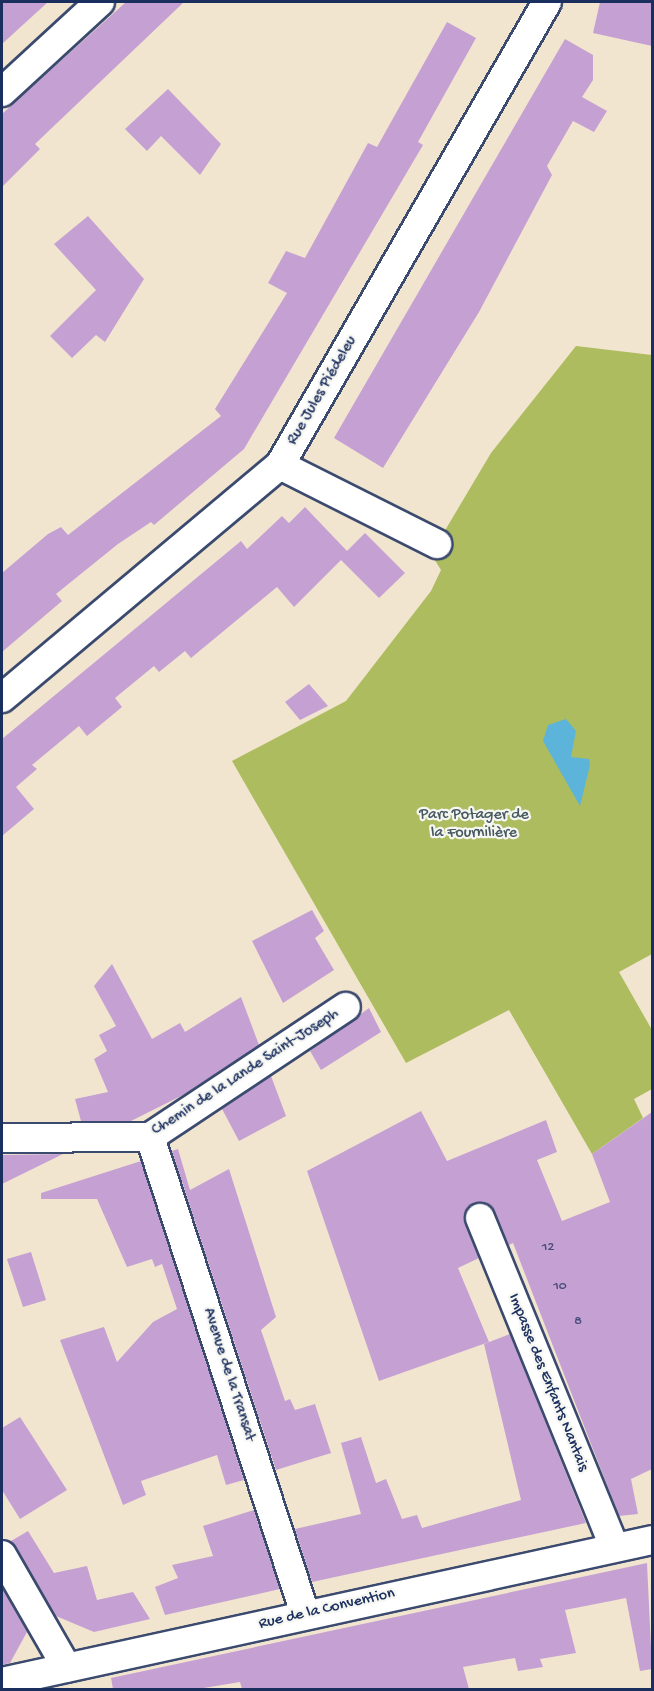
<!DOCTYPE html>
<meta charset="utf-8">
<style>
body{margin:0}
#map{position:relative;width:654px;height:1691px;overflow:hidden;background:#f2e5cf;font-family:"Gochi Hand",sans-serif}
div>[style]{position:absolute}
.green>*{inset:0;background:#acbc5f}
.water>*{inset:0;background:#5db4da}
.building>*{inset:0;background:#c5a1d3}
.roads{filter:drop-shadow(2px 0 #3b4a6f) drop-shadow(-2px 0 #3b4a6f) drop-shadow(0 2px #3b4a6f) drop-shadow(0 -2px #3b4a6f)}
.street>*{height:28px;margin:-14px;padding:0 14px;transform-origin:14px;border-radius:14px;background:#fff}
span{translate:-50% -50%;white-space:nowrap;text-align:center;line-height:1.15;-webkit-text-stroke:4.5px #f6f6f2;paint-order:stroke}
.number-label{font-size:14px;color:#464c7b}
.number-label span{-webkit-text-stroke-width:0}
.street-label{font-size:16px;color:#1b2f5e}
.park-label{font-size:16px;color:#46595e}
.frame{position:absolute;inset:0;border:3px solid #1b2f5e;pointer-events:none}
</style>
<div id="map">
<div class="green">
<div style="clip-path:polygon(576px 346px,652px 355px,652px 954px,619px 972px,652px 1030px,652px 1089px,634px 1099px,643px 1118px,592px 1154px,509px 1010px,406px 1063px,232px 761px,346px 701px,431px 591px,441px 570px,431px 554px,491px 453px)"></div>
</div>
<div class="water">
<div style="clip-path:polygon(566px 719px,576px 731px,571px 757px,589px 759px,590px 765px,580px 806px,543px 741px,548px 725px)"></div>
</div>
<div class="building">
<div style="clip-path:polygon(2px 2px,48px 2px,2px 44px)"></div>
<div style="clip-path:polygon(126px 2px,184px 2px,35px 144px,40px 149px,2px 187px,2px 114px)"></div>
<div style="clip-path:polygon(600px 2px,651px 2px,652px 46px,593px 33px)"></div>
<div style="clip-path:polygon(447px 22px,476px 38px,418px 142px,423px 145px,244px 449px,154px 525px,151px 522px,118px 544px,56px 594px,62px 601px,2px 652px,2px 573px,48px 534px,61px 527px,68px 535px,221px 416px,215px 409px,287px 293px,268px 283px,286px 251px,305px 258px,368px 143px,377px 147px)"></div>
<div style="clip-path:polygon(565px 39px,593px 55px,593px 80px,582px 97px,607px 111px,594px 132px,573px 121px,547px 166px,552px 175px,479px 312px,383px 468px,334px 438px)"></div>
<div style="clip-path:polygon(168px 89px,221px 144px,200px 175px,161px 136px,147px 151px,125px 129px)"></div>
<div style="clip-path:polygon(88px 216px,144px 279px,105px 342px,96px 335px,72px 358px,50px 336px,96px 290px,54px 244px)"></div>
<div style="clip-path:polygon(305px 507px,347px 551px,365px 533px,405px 573px,379px 598px,341px 560px,294px 607px,277px 587px,191px 658px,185px 651px,159px 672px,154px 666px,115px 698px,122px 707px,87px 736px,79px 726px,32px 765px,37px 769px,16px 787px,34px 809px,2px 836px,2px 739px,241px 541px,247px 549px,282px 516px,289px 523px)"></div>
<div style="clip-path:polygon(309px 684px,328px 706px,300px 720px,285px 702px)"></div>
<div style="clip-path:polygon(312px 910px,324px 931px,315px 938px,334px 970px,283px 1003px,252px 941px)"></div>
<div style="clip-path:polygon(112px 964px,152px 1039px,180px 1023px,185px 1032px,241px 997px,259px 1045px,183px 1095px,131px 1121px,81px 1121px,75px 1099px,108px 1092px,94px 1059px,107px 1051px,99px 1035px,116px 1026px,94px 986px)"></div>
<div style="clip-path:polygon(369px 1008px,381px 1032px,321px 1070px,310px 1051px)"></div>
<div style="clip-path:polygon(271px 1076px,286px 1116px,239px 1141px,222px 1109px)"></div>
<div style="clip-path:polygon(421px 1111px,447px 1161px,546px 1120px,557px 1152px,537px 1160px,562px 1221px,610px 1202px,592px 1154px,652px 1112px,652px 1469px,631px 1479px,638px 1514px,619px 1516px,513px 1243px,509px 1245px,490px 1205px,474px 1203px,467px 1208px,465px 1224px,479px 1258px,458px 1268px,489px 1342px,379px 1381px,307px 1171px)"></div>
<div style="clip-path:polygon(178px 1149px,190px 1190px,229px 1169px,276px 1317px,261px 1330px,285px 1401px,290px 1399px,295px 1410px,315px 1404px,331px 1453px,276px 1470px,172px 1151px)"></div>
<div style="clip-path:polygon(2px 1155px,63px 1154px,2px 1184px)"></div>
<div style="clip-path:polygon(141px 1161px,244px 1480px,226px 1485px,217px 1455px,141px 1481px,146px 1495px,123px 1505px,60px 1340px,104px 1327px,117px 1362px,153px 1322px,177px 1309px,162px 1264px,155px 1267px,152px 1259px,127px 1267px,97px 1199px,41px 1199px,41px 1193px)"></div>
<div style="clip-path:polygon(31px 1252px,46px 1300px,23px 1307px,7px 1259px)"></div>
<div style="clip-path:polygon(510px 1334px,586px 1523px,312px 1582px,295px 1529px,361px 1514px,341px 1443px,361px 1437px,376px 1483px,386px 1479px,402px 1519px,417px 1515px,422px 1528px,521px 1500px,484px 1344px)"></div>
<div style="clip-path:polygon(20px 1417px,67px 1490px,20px 1519px,2px 1490px,2px 1428px)"></div>
<div style="clip-path:polygon(254px 1510px,280px 1589px,165px 1615px,155px 1587px,178px 1578px,172px 1565px,213px 1556px,203px 1526px)"></div>
<div style="clip-path:polygon(28px 1531px,54px 1573px,87px 1566px,97px 1600px,133px 1592px,150px 1619px,94px 1632px,56px 1616px,11px 1541px)"></div>
<div style="clip-path:polygon(647px 1563px,652px 1669px,640px 1671px,626px 1598px,565px 1610px,576px 1653px,540px 1659px,543px 1667px,518px 1671px,515px 1658px,463px 1667px,469px 1689px,242px 1689px,240px 1682px,198px 1689px,113px 1689px,111px 1678px)"></div>
<div style="clip-path:polygon(2px 1587px,27px 1632px,10px 1663px,2px 1665px)"></div>
</div>
<div class="roads">
<div class="street">
<div style="left:2px;top:92px;width:133px;rotate:-42.6deg"></div>
<div style="left:280px;top:465px;width:176px;rotate:26.7deg"></div>
<div style="left:2px;top:698px;width:363px;rotate:-40deg"></div>
<div style="left:280px;top:465px;width:534px;rotate:-60.03deg"></div>
<div style="left:150px;top:1137px;width:502px;rotate:72deg"></div>
<div style="left:2px;top:1138px;width:148px;rotate:-0.4deg"></div>
<div style="left:150px;top:1137px;width:235px;rotate:-33.6deg"></div>
<div style="left:480px;top:1218px;width:355px;rotate:67.8deg"></div>
<div style="left:2px;top:1555px;width:130px;rotate:60.1deg"></div>
<div style="left:2px;top:1682px;width:665px;rotate:-12.32deg"></div>
</div>
</div>
<div class="number-label">
<span style="left:548px;top:1248px">12</span>
<span style="left:560px;top:1287px">10</span>
<span style="left:578px;top:1322px">8</span>
</div>
<div class="street-label">
<span style="left:323px;top:391px;rotate:-60deg">Rue Jules Piédeleu</span>
<span style="left:246px;top:1073px;rotate:-33deg">Chemin de la Lande Saint-Joseph</span>
<span style="left:228px;top:1375px;rotate:72deg">Avenue de la Transat</span>
<span style="left:547px;top:1383px;rotate:68deg">Impasse des Enfants Nantais</span>
<span style="left:327px;top:1610px;rotate:-13deg">Rue de la Convention</span>
</div>
<div class="park-label">
<span style="left:474px;top:825px">Parc Potager de<br>la Fournilière</span>
</div>
<div class="frame"></div>
</div>
